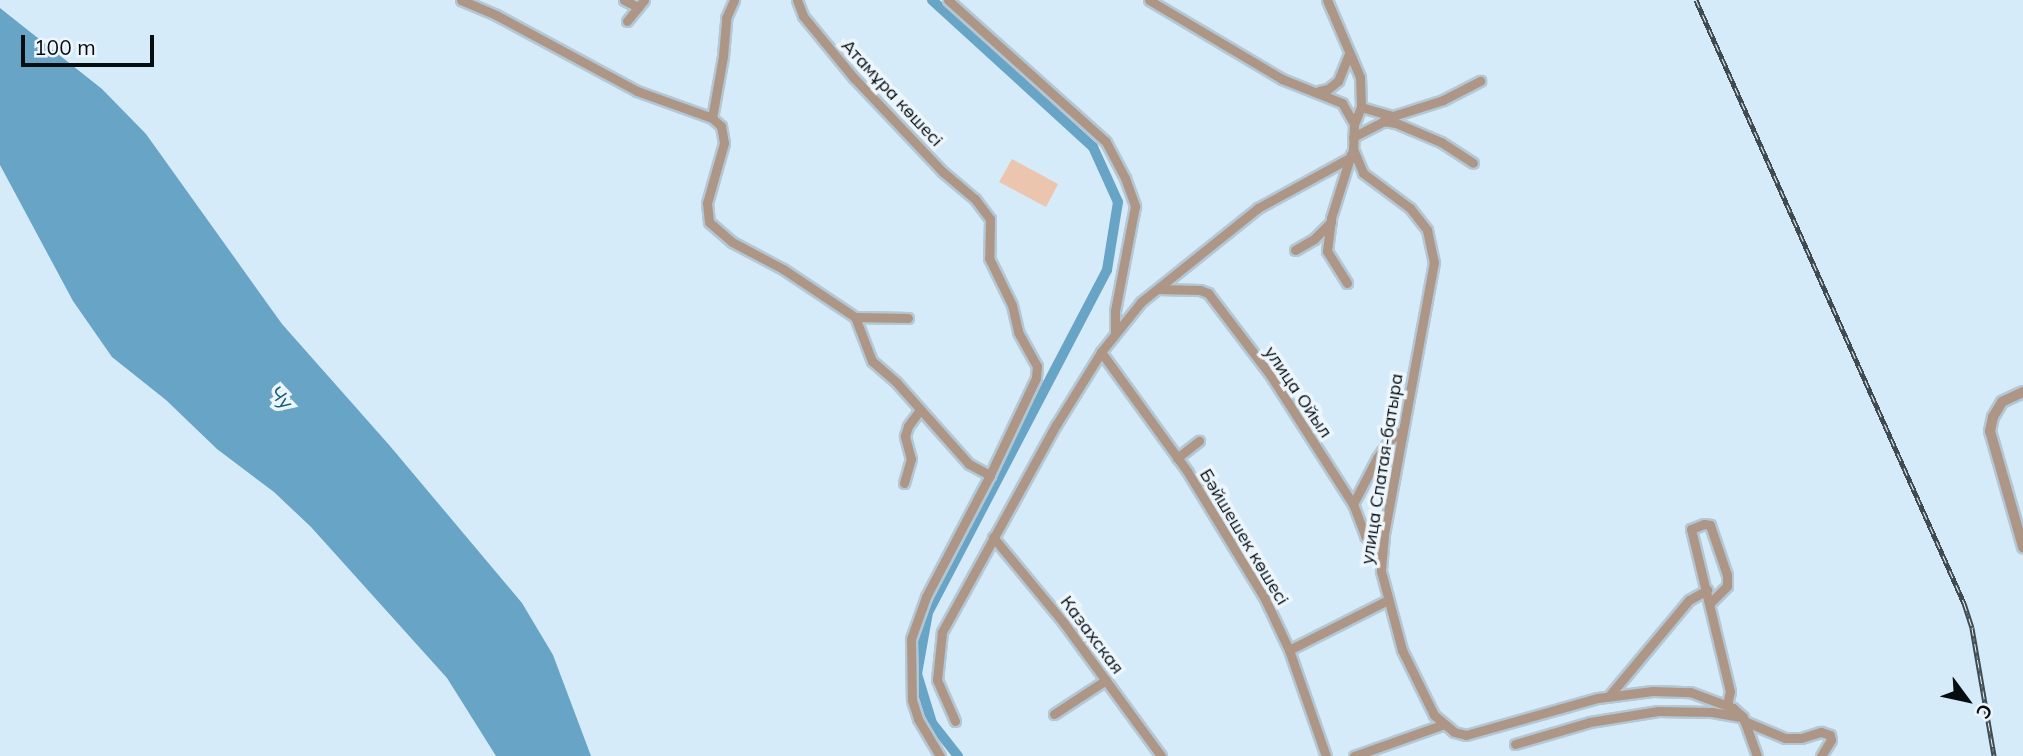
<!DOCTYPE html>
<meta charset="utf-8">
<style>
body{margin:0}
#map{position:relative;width:2023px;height:756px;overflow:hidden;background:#d5ebf9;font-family:Mulish,sans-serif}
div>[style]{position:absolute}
.green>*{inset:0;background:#ecc5ae}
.water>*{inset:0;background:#67a4c5}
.canal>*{height:10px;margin:-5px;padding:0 5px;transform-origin:5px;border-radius:5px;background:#67a4c5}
.roads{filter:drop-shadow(2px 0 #b4c7d4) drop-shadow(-2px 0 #b4c7d4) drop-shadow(0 2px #b4c7d4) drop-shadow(0 -2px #b4c7d4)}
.minor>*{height:9px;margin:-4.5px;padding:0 4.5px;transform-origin:4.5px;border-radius:4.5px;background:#ae9687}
.tertiary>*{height:10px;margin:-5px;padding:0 5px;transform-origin:5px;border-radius:5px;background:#ae9687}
.rail>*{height:5px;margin-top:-2.5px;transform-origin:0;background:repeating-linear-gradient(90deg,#edf6fc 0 8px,#3f4a51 0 16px);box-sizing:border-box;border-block:2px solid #3f4a51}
span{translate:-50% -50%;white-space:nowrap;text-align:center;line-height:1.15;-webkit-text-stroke:7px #edf6fc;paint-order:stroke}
.street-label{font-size:18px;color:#060d11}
.water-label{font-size:19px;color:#105d7f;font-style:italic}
.north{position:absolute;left:1932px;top:665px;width:70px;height:70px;-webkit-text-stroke:5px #edf6fc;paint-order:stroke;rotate:123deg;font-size:19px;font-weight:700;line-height:28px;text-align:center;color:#060d11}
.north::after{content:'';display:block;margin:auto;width:24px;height:32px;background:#060d11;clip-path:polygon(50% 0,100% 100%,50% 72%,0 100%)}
.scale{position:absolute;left:21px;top:35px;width:133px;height:32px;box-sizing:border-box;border:4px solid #060d11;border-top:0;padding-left:9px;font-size:21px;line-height:24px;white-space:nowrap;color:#060d11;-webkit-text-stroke:5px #edf6fc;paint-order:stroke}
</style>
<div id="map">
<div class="green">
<div style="clip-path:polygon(1012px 159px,1058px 184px,1046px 207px,999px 182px)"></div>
</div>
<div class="water">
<div style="clip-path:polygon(0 8px,102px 89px,146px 134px,282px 324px,390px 446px,522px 603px,553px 655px,591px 756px,496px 756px,447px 678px,311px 527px,274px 492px,217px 449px,166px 400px,112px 357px,73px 301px,0 165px)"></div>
</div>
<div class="canal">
<div style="left:932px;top:0;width:218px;rotate:42.4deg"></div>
<div style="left:1093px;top:147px;width:60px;rotate:65.6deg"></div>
<div style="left:1118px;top:202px;width:69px;rotate:99.2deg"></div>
<div style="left:1107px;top:270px;width:386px;rotate:117.6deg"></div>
<div style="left:928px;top:612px;width:63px;rotate:100.1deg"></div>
<div style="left:917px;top:674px;width:51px;rotate:73deg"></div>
<div style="left:932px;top:723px;width:42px;rotate:51.8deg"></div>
</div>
<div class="roads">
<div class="minor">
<div style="left:461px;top:0;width:38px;rotate:23deg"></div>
<div style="left:496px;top:15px;width:160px;rotate:28.3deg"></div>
<div style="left:637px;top:91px;width:80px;rotate:19.8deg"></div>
<div style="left:712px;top:118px;width:12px;rotate:42deg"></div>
<div style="left:721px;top:126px;width:17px;rotate:80deg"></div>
<div style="left:724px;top:143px;width:62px;rotate:105.8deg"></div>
<div style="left:707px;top:203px;width:19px;rotate:84deg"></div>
<div style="left:709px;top:222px;width:30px;rotate:41deg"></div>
<div style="left:732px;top:242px;width:58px;rotate:27.9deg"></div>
<div style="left:783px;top:269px;width:87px;rotate:33.7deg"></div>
<div style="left:855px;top:317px;width:47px;rotate:68.9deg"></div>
<div style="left:872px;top:361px;width:33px;rotate:41deg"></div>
<div style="left:897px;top:383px;width:108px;rotate:48.4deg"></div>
<div style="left:969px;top:464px;width:24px;rotate:28deg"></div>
<div style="left:990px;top:475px;width:138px;rotate:117.7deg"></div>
<div style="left:926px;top:597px;width:45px;rotate:109.7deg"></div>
<div style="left:911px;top:639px;width:61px;rotate:89.1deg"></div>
<div style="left:912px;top:700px;width:20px;rotate:72deg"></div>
<div style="left:918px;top:719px;width:43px;rotate:59.3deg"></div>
<div style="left:624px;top:0;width:16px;rotate:27deg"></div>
<div style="left:797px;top:0;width:17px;rotate:69deg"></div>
<div style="left:803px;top:16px;width:80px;rotate:50.6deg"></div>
<div style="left:854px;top:78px;width:129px;rotate:46.6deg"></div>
<div style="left:943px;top:172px;width:42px;rotate:40.2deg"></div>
<div style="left:975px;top:199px;width:25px;rotate:53deg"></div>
<div style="left:990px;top:219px;width:39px;rotate:91deg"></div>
<div style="left:989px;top:258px;width:52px;rotate:63.9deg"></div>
<div style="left:1012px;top:305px;width:28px;rotate:77deg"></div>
<div style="left:1018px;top:332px;width:39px;rotate:61deg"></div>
<div style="left:1037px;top:366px;width:12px;rotate:95deg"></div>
<div style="left:1036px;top:378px;width:107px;rotate:115.4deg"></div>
<div style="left:948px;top:0;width:212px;rotate:41.9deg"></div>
<div style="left:1106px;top:142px;width:41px;rotate:62.2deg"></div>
<div style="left:1125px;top:178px;width:30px;rotate:70deg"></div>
<div style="left:1135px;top:206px;width:107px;rotate:100.8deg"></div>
<div style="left:1115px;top:311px;width:21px;rotate:90deg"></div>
<div style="left:1149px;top:0;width:155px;rotate:30.7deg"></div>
<div style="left:1282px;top:79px;width:65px;rotate:21.8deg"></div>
<div style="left:1342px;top:103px;width:24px;rotate:60deg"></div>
<div style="left:1354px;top:124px;width:25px;rotate:92deg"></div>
<div style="left:1353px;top:149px;width:26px;rotate:67deg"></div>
<div style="left:1363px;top:173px;width:59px;rotate:36.7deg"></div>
<div style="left:1410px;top:208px;width:28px;rotate:52deg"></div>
<div style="left:1427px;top:230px;width:33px;rotate:78deg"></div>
<div style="left:1434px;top:262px;width:278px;rotate:100.4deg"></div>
<div style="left:1384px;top:535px;width:36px;rotate:95deg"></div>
<div style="left:1381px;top:571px;width:82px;rotate:75.1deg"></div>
<div style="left:1402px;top:650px;width:72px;rotate:63.8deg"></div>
<div style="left:1434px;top:715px;width:26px;rotate:40deg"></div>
<div style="left:1454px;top:732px;width:12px;rotate:14deg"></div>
<div style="left:1466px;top:735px;width:137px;rotate:-15.7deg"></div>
<div style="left:1598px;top:698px;width:55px;rotate:-7.3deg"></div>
<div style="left:1653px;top:691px;width:37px;rotate:2deg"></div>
<div style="left:1690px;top:692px;width:46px;rotate:20.4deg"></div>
<div style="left:1733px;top:708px;width:13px;rotate:42deg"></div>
<div style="left:1743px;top:717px;width:41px;rotate:70.3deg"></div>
<div style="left:1327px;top:0;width:84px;rotate:66.8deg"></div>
<div style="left:1360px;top:77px;width:30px;rotate:88deg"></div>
<div style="left:1361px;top:107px;width:18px;rotate:112deg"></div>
<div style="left:627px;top:21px;width:27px;rotate:-51deg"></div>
<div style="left:1319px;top:91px;width:9px;rotate:-13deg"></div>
<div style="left:1328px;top:89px;width:13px;rotate:-39deg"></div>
<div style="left:1338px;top:81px;width:29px;rotate:-68deg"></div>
<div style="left:1361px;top:107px;width:33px;rotate:16deg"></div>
<div style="left:1393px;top:116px;width:52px;rotate:-17.7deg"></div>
<div style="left:1443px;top:100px;width:42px;rotate:-27.2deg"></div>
<div style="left:712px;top:118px;width:63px;rotate:-79.9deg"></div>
<div style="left:723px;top:56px;width:38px;rotate:-85deg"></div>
<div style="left:726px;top:18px;width:20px;rotate:-66deg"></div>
<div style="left:1383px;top:121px;width:13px;rotate:9deg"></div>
<div style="left:1396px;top:123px;width:49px;rotate:22.9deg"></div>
<div style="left:1441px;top:142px;width:38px;rotate:33deg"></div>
<div style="left:1353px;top:137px;width:39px;rotate:-27deg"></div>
<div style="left:1295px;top:250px;width:22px;rotate:-30deg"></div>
<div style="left:1314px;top:239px;width:24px;rotate:-45deg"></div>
<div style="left:1347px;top:283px;width:38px;rotate:-122deg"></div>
<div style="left:1327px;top:251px;width:33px;rotate:-83deg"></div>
<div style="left:1331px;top:218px;width:67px;rotate:-72.6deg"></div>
<div style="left:1158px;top:289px;width:42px;rotate:1.4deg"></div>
<div style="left:1200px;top:290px;width:9px;rotate:21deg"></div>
<div style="left:1208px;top:293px;width:104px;rotate:52.8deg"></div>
<div style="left:1271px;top:376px;width:152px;rotate:57.4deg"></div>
<div style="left:1353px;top:504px;width:34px;rotate:69deg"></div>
<div style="left:1365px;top:536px;width:25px;rotate:47deg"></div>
<div style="left:855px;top:317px;width:53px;rotate:1.1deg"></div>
<div style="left:1101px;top:352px;width:147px;rotate:54.1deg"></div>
<div style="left:1187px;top:471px;width:148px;rotate:58.6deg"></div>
<div style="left:1264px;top:597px;width:59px;rotate:64.7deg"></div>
<div style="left:1289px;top:650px;width:112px;rotate:70.8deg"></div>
<div style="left:1177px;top:458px;width:28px;rotate:-38deg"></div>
<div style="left:904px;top:483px;width:25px;rotate:-74deg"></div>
<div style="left:911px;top:459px;width:24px;rotate:-105deg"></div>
<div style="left:905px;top:436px;width:10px;rotate:-73deg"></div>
<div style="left:908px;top:426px;width:20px;rotate:-53deg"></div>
<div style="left:1353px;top:504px;width:52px;rotate:-62.4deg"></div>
<div style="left:1377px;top:458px;width:21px;rotate:-55deg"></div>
<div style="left:1389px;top:441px;width:16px;rotate:-38deg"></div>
<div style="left:993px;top:537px;width:110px;rotate:50.5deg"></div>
<div style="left:1063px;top:622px;width:166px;rotate:53.8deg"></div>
<div style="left:1710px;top:603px;width:24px;rotate:-45deg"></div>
<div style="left:1727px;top:586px;width:11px;rotate:-90deg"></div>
<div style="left:1727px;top:575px;width:53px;rotate:-108.8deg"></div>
<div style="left:1710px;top:525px;width:6px;rotate:-171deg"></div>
<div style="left:1704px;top:524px;width:14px;rotate:159deg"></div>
<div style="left:1691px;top:529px;width:167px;rotate:76.5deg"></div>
<div style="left:1730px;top:691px;width:14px;rotate:102deg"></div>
<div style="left:1289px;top:650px;width:109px;rotate:-26.8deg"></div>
<div style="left:1609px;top:696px;width:125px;rotate:-50.2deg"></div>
<div style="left:1689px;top:600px;width:21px;rotate:-29deg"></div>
<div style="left:1054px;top:714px;width:62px;rotate:-33.2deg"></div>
<div style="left:955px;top:721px;width:45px;rotate:-113.7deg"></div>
<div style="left:937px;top:680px;width:48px;rotate:-84.1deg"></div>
<div style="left:942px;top:632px;width:236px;rotate:-61.2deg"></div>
<div style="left:1056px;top:425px;width:86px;rotate:-58.3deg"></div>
<div style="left:1101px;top:352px;width:64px;rotate:-51.3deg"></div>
<div style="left:1141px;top:302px;width:150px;rotate:-38.8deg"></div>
<div style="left:1258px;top:208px;width:106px;rotate:-28.7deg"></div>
<div style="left:1744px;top:721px;width:44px;rotate:22.5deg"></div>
<div style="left:1785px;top:738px;width:16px"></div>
<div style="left:1801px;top:738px;width:21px;rotate:-17deg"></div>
<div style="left:1821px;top:732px;width:9px;rotate:18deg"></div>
<div style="left:1830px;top:735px;width:5px;rotate:79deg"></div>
<div style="left:1831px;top:740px;width:19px;rotate:122deg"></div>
<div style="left:1515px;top:744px;width:78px;rotate:-16.3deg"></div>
<div style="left:1590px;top:722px;width:69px;rotate:-9.2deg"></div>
<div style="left:1658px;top:711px;width:54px;rotate:1.1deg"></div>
<div style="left:1712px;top:712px;width:29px;rotate:10deg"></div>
<div style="left:1354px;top:756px;width:93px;rotate:-19.4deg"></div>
</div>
<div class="tertiary">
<div style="left:2023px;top:392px;width:23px;rotate:155deg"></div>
<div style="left:2002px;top:402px;width:17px;rotate:121deg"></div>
<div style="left:1993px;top:417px;width:14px;rotate:102deg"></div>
<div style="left:1990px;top:431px;width:121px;rotate:74.1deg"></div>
</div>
</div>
<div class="rail">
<div style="left:1696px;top:0;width:660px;rotate:66.04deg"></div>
<div style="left:1964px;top:603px;width:26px;rotate:72deg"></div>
<div style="left:1972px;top:628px;width:130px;rotate:80.2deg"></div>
</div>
<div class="street-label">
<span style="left:892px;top:93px;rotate:47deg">Атамұра көшесі</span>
<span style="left:1298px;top:392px;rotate:56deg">улица Ойыл</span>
<span style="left:1382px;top:469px;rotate:-81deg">улица Спатая-батыра</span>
<span style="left:1244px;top:537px;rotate:59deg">Бәйшешек көшесі</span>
<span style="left:1092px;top:635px;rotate:53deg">Казахская</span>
</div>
<div class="water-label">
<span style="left:281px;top:398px;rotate:47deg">Чу</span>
</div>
<div class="north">С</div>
<div class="scale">100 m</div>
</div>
